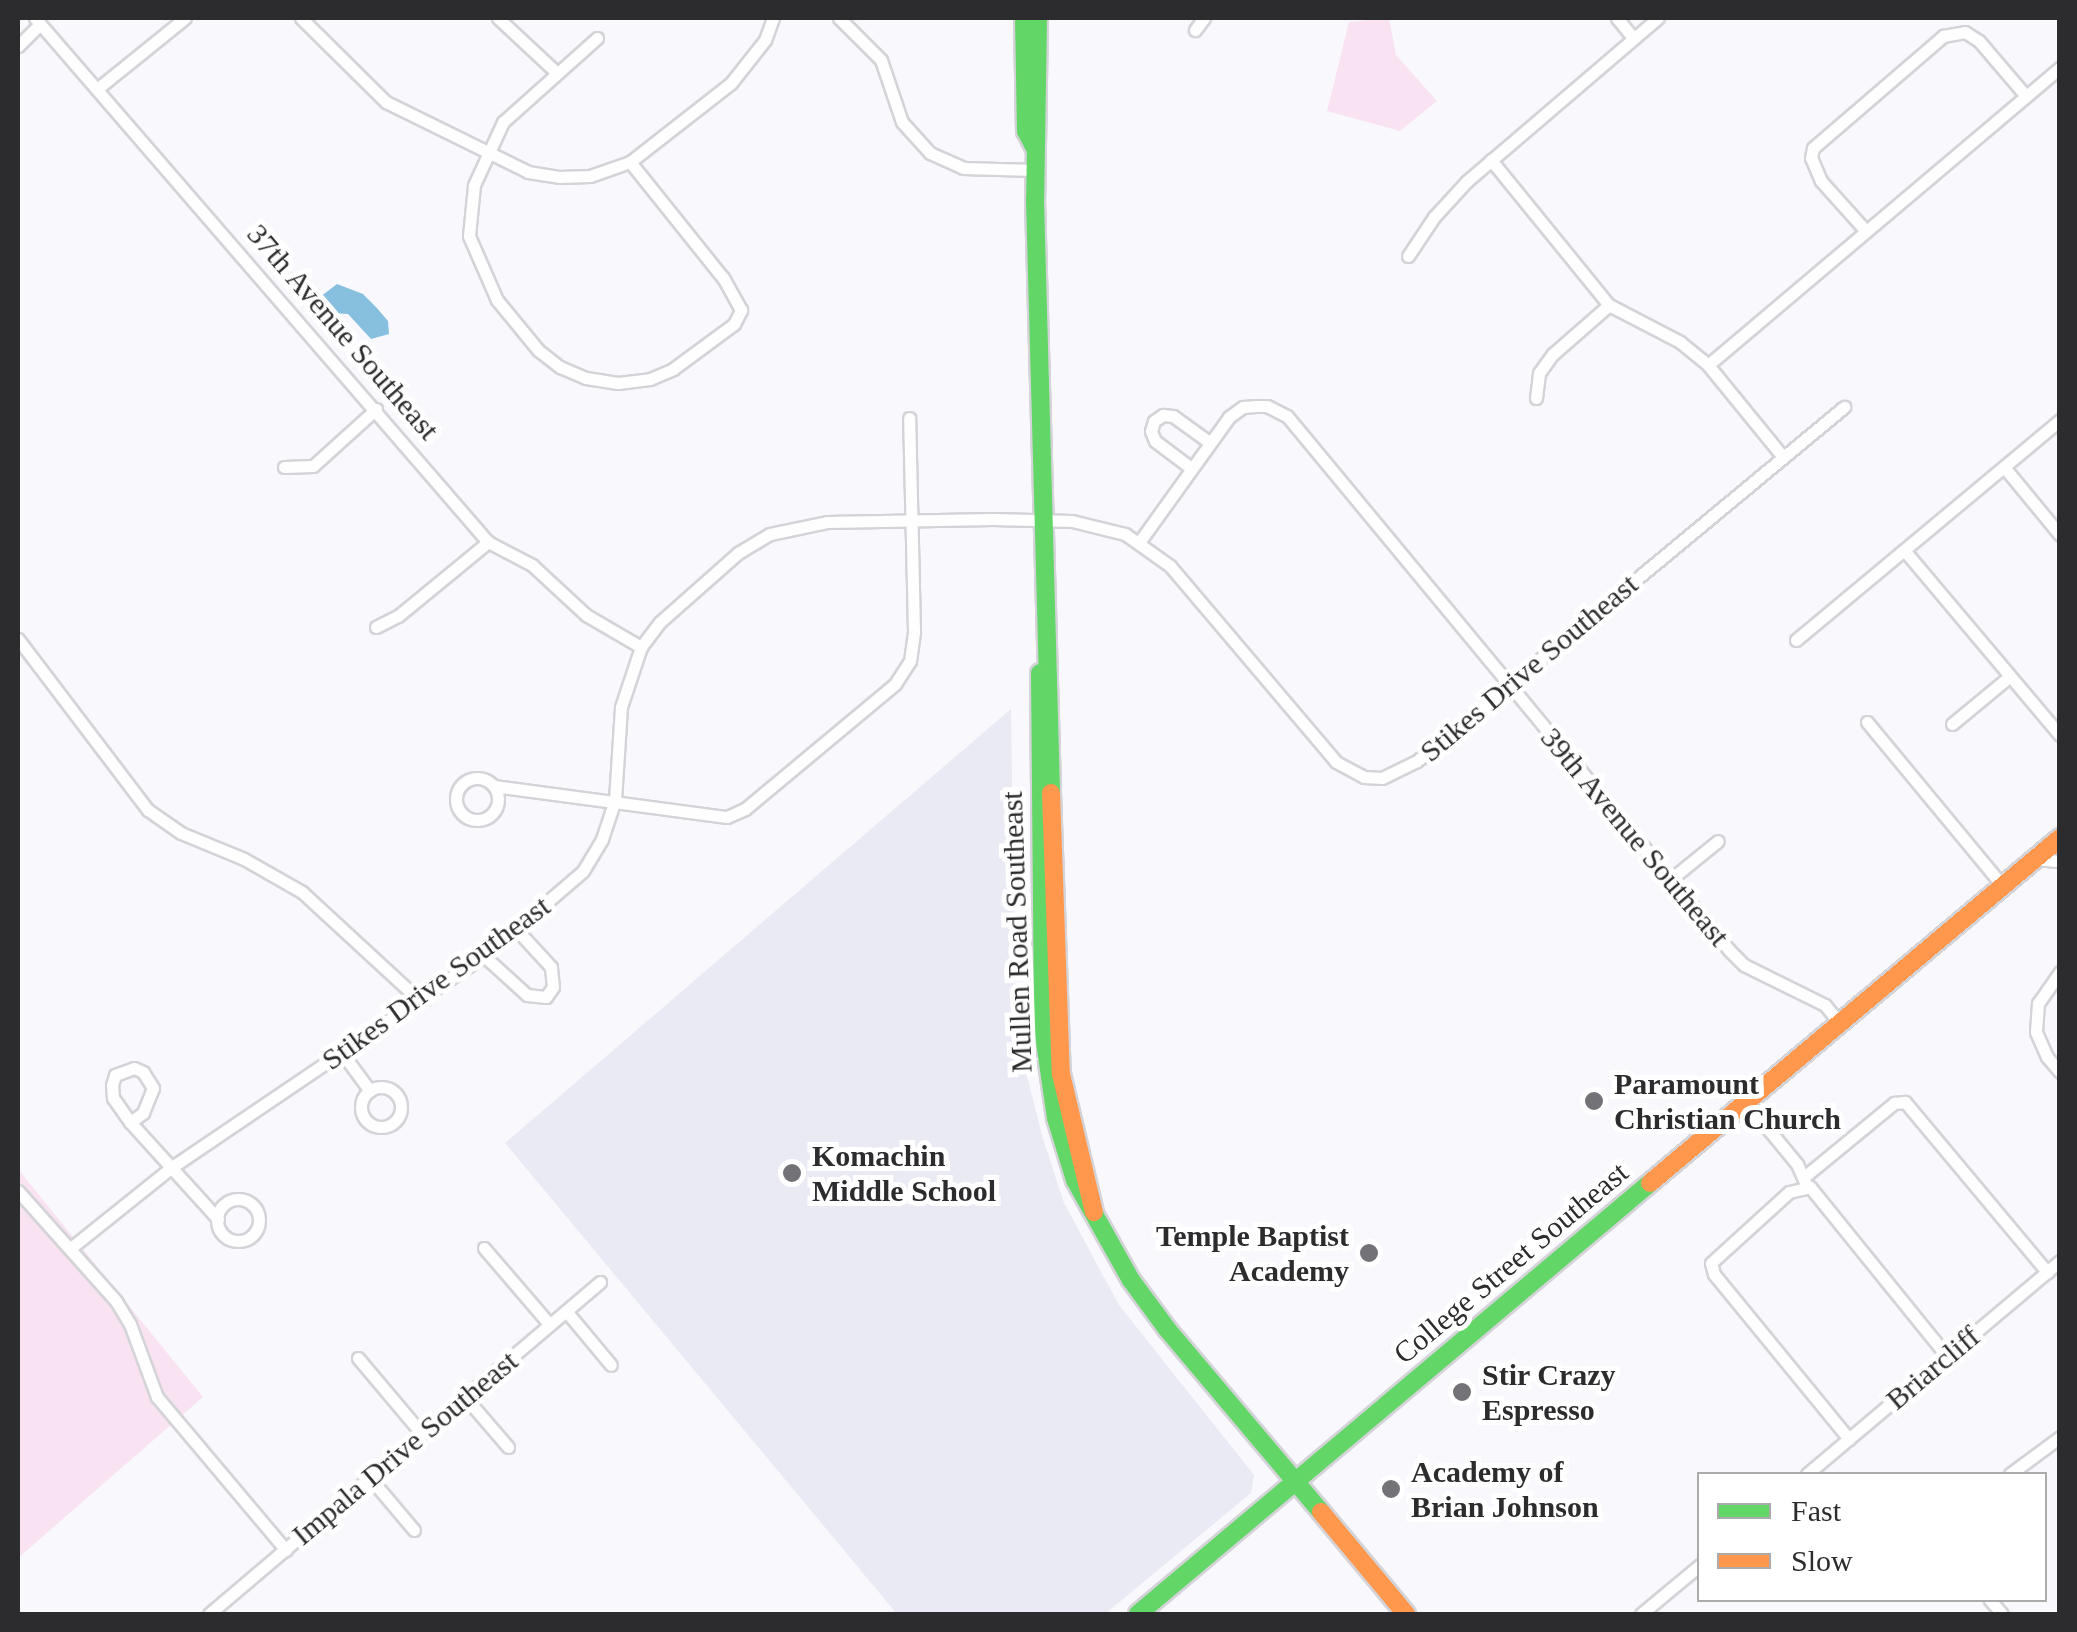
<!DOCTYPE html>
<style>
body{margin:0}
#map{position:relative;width:2077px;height:1632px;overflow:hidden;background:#f8f8fd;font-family:"Times New Roman",serif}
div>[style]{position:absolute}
.built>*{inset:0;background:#eaeaf4}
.green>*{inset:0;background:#f9e3f3}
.water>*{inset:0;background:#87bfde}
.roads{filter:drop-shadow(2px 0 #d4d4d8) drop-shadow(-2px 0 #d4d4d8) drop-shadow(0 2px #d4d4d8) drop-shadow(0 -2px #d4d4d8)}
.street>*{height:11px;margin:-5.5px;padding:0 5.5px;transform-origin:5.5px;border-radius:5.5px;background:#fefeff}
.street>.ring{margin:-5.5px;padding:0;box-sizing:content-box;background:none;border:11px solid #fefeff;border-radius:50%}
.fast>*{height:18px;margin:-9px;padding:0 9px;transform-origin:9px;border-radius:9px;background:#63d668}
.slow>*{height:18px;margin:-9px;padding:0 9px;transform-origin:9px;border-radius:9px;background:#ff974d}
.dots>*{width:28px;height:28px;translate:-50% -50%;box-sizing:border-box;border:5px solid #fff;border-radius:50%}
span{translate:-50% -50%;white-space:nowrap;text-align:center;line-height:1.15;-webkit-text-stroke:10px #fff;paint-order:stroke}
.street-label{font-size:30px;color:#2c2c2f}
.poi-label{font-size:30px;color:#2c2c2f;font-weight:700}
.left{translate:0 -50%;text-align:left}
.right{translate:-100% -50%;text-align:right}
.frame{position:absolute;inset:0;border:20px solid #2c2c2f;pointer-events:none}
.legend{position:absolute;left:1697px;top:1472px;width:350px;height:130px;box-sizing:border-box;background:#fff;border:2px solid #ababac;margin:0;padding:12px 18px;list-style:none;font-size:30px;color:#2c2c2f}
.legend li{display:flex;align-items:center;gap:20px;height:50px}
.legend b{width:50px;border:2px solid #ababac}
</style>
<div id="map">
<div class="built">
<div style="clip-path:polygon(1011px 709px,1015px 978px,1023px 1060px,1043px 1139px,1064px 1203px,1119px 1305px,1254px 1475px,1251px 1493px,1105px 1614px,897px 1614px,505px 1143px)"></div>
</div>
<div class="green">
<div style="clip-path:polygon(1389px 18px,1396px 55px,1437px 101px,1400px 131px,1327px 111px,1349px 22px)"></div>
<div style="clip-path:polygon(18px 1169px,203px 1397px,18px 1558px)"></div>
</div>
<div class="water">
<div style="clip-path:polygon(337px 284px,363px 294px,376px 307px,388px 321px,389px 334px,371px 339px,348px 314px,330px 313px,320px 297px)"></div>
</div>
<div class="roads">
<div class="street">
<div style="left:35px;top:18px;width:693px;rotate:49.16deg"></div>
<div style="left:488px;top:542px;width:50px;rotate:27.6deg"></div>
<div style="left:532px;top:565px;width:74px;rotate:42.8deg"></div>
<div style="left:586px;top:615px;width:64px;rotate:30.2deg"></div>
<div style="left:301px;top:18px;width:120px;rotate:44.7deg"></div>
<div style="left:386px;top:102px;width:158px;rotate:26.2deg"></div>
<div style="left:528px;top:172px;width:31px;rotate:9deg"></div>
<div style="left:559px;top:177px;width:31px;rotate:-2deg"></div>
<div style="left:590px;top:176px;width:42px;rotate:-19.3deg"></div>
<div style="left:630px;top:162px;width:128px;rotate:-38deg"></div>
<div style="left:731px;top:83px;width:55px;rotate:-51.7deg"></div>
<div style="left:765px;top:40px;width:23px;rotate:-70deg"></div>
<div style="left:498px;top:18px;width:81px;rotate:43deg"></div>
<div style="left:839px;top:18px;width:59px;rotate:45deg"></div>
<div style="left:881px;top:60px;width:65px;rotate:71.3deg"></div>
<div style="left:902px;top:122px;width:42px;rotate:47.9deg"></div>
<div style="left:930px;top:153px;width:36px;rotate:24deg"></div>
<div style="left:963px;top:168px;width:71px;rotate:1.6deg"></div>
<div style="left:1617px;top:18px;width:26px;rotate:51deg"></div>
<div style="left:1195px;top:30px;width:15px;rotate:-53deg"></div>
<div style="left:597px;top:38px;width:126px;rotate:138.2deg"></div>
<div style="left:503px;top:122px;width:69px;rotate:114.7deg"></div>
<div style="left:474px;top:185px;width:51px;rotate:95.6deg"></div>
<div style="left:469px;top:236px;width:70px;rotate:66.4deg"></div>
<div style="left:497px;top:300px;width:65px;rotate:50.6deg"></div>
<div style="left:538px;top:350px;width:28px;rotate:38deg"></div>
<div style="left:560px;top:367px;width:28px;rotate:23deg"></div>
<div style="left:586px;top:378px;width:32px;rotate:9deg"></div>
<div style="left:618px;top:383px;width:32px;rotate:-7deg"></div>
<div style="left:650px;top:379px;width:25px;rotate:-23deg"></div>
<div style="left:673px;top:369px;width:76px;rotate:-36.4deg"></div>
<div style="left:734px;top:324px;width:16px;rotate:-63deg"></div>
<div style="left:741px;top:310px;width:37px;rotate:-119deg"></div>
<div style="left:723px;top:278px;width:149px;rotate:-128.7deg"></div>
<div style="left:18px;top:46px;width:31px;rotate:-45deg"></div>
<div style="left:97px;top:89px;width:113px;rotate:-38.9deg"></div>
<div style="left:1491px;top:160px;width:187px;rotate:50.9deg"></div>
<div style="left:1609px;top:305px;width:80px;rotate:27.5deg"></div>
<div style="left:1680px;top:342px;width:36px;rotate:39deg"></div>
<div style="left:1708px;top:365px;width:119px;rotate:50.8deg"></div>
<div style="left:1865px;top:230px;width:66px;rotate:-131.9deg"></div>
<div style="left:1821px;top:181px;width:25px;rotate:-113deg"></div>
<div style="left:1811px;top:158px;width:10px;rotate:-79deg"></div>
<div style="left:1813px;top:148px;width:172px;rotate:-40.7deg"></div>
<div style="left:1943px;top:36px;width:22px;rotate:-10deg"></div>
<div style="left:1965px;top:32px;width:17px;rotate:33deg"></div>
<div style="left:1979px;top:41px;width:72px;rotate:49.5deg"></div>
<div style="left:1408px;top:256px;width:47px;rotate:-56.3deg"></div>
<div style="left:1434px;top:217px;width:49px;rotate:-47.5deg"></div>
<div style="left:1467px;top:181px;width:251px;rotate:-40.5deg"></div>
<div style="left:1708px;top:365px;width:461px;rotate:-40.2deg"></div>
<div style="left:1536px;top:398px;width:25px;rotate:-83deg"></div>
<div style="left:1539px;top:373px;width:24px;rotate:-54deg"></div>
<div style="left:1553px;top:354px;width:74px;rotate:-41.2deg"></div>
<div style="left:284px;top:467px;width:29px;rotate:-2deg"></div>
<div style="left:313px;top:466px;width:85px;rotate:-42.1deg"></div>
<div style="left:2004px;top:467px;width:88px;rotate:50.5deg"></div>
<div style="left:1191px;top:468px;width:45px;rotate:-143.1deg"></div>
<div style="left:1155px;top:441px;width:11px;rotate:-112deg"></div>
<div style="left:1151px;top:431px;width:10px;rotate:-73deg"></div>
<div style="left:1154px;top:421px;width:11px;rotate:-34deg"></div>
<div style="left:1163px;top:415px;width:10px;rotate:6deg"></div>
<div style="left:1173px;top:416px;width:44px;rotate:35.8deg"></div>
<div style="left:1140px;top:541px;width:153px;rotate:-54.3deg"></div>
<div style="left:1229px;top:417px;width:17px;rotate:-36deg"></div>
<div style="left:1243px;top:407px;width:13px;rotate:-4deg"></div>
<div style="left:1256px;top:406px;width:11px"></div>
<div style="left:1267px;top:406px;width:22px;rotate:27deg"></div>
<div style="left:1287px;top:416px;width:693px;rotate:50.38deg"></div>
<div style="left:1729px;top:950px;width:21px;rotate:45deg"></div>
<div style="left:1744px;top:965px;width:90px;rotate:26.3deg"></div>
<div style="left:1825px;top:1005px;width:22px;rotate:51deg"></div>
<div style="left:1904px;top:550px;width:242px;rotate:49.9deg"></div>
<div style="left:376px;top:627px;width:25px;rotate:-27deg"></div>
<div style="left:398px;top:616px;width:117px;rotate:-39.4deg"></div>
<div style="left:18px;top:639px;width:215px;rotate:52.8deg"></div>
<div style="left:148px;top:810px;width:40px;rotate:34.9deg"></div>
<div style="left:181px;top:833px;width:68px;rotate:22.4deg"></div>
<div style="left:244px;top:859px;width:67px;rotate:29.6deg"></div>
<div style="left:302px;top:892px;width:159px;rotate:42.7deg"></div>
<div style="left:1796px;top:640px;width:344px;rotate:-39.8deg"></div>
<div style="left:1867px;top:722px;width:212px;rotate:50.4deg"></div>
<div style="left:1952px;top:724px;width:75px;rotate:-39.6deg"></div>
<div class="ring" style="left:456px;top:778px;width:31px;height:31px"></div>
<div style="left:494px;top:786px;width:235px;rotate:7.6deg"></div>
<div style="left:727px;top:817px;width:20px;rotate:-24deg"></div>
<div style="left:745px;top:809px;width:195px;rotate:-39.8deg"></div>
<div style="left:895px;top:684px;width:27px;rotate:-57deg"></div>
<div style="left:910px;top:661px;width:30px;rotate:-82deg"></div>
<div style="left:914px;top:631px;width:213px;rotate:-91.3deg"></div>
<div style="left:2035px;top:859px;width:25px;rotate:5deg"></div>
<div style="left:1671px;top:879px;width:60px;rotate:-39deg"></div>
<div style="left:484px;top:956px;width:58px;rotate:42.2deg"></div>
<div style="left:527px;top:995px;width:19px;rotate:6deg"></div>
<div style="left:546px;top:997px;width:12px;rotate:-55deg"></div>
<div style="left:553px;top:987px;width:20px;rotate:-96deg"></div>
<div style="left:551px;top:967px;width:52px;rotate:-132.6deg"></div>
<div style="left:2060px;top:972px;width:38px;rotate:125deg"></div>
<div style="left:2038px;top:1003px;width:29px;rotate:94deg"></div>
<div style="left:2036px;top:1032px;width:27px;rotate:66deg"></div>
<div style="left:2047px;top:1057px;width:20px;rotate:49deg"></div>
<div style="left:342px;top:1053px;width:47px;rotate:53.6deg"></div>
<div style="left:134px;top:1068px;width:10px;rotate:24deg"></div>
<div style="left:143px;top:1072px;width:19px;rotate:58deg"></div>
<div style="left:153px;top:1088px;width:27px;rotate:112deg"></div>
<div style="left:143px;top:1113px;width:16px;rotate:145deg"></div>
<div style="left:130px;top:1122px;width:29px;rotate:-125deg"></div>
<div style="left:113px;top:1098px;width:13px;rotate:-94deg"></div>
<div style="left:112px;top:1085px;width:10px;rotate:-73deg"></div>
<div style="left:115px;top:1075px;width:20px;rotate:-20deg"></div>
<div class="ring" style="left:361px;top:1087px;width:29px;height:29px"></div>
<div style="left:1745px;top:1101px;width:82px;rotate:50.5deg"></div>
<div style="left:1797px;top:1164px;width:20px;rotate:66deg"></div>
<div style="left:130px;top:1122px;width:131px;rotate:47.8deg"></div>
<div style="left:1804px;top:1177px;width:117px;rotate:-39.4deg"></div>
<div style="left:1894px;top:1103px;width:11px;rotate:-5deg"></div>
<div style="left:1905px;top:1102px;width:222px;rotate:50.1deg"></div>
<div style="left:18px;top:1191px;width:147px;rotate:48.3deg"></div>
<div style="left:116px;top:1301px;width:27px;rotate:59deg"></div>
<div style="left:130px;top:1324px;width:78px;rotate:69.7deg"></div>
<div style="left:157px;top:1397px;width:200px;rotate:49.9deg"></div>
<div class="ring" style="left:217px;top:1199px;width:31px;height:31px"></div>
<div style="left:72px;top:1247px;width:128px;rotate:-38.7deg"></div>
<div style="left:172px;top:1167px;width:377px;rotate:-34.1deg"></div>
<div style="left:484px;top:956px;width:130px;rotate:-40.6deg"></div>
<div style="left:583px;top:871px;width:37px;rotate:-59deg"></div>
<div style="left:602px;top:839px;width:41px;rotate:-71.6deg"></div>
<div style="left:615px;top:800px;width:93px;rotate:-86.3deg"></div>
<div style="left:621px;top:707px;width:63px;rotate:-71.6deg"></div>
<div style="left:641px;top:647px;width:31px;rotate:-53deg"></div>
<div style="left:660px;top:622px;width:104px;rotate:-41.5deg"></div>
<div style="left:738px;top:553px;width:37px;rotate:-31deg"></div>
<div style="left:770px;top:534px;width:58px;rotate:-11.9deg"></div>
<div style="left:827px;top:522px;width:166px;rotate:-1deg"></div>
<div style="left:993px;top:519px;width:79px;rotate:1.5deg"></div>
<div style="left:1072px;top:521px;width:55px;rotate:13.8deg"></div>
<div style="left:1125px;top:534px;width:55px;rotate:35.4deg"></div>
<div style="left:1170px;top:566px;width:257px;rotate:49.7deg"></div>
<div style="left:1336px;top:762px;width:32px;rotate:28deg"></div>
<div style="left:1364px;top:777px;width:18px;rotate:3deg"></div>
<div style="left:1382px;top:778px;width:39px;rotate:-26deg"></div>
<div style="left:1417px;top:761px;width:555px;rotate:-39.66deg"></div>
<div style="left:484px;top:1248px;width:101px;rotate:49.4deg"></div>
<div style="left:566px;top:1311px;width:70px;rotate:50.2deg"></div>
<div style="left:358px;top:1358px;width:99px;rotate:49.9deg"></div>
<div style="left:465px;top:1397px;width:66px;rotate:49.3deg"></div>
<div style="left:1849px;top:1439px;width:213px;rotate:-129.3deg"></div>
<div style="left:1714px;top:1274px;width:11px;rotate:-105deg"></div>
<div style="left:1711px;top:1263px;width:105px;rotate:-42.3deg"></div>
<div style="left:1789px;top:1192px;width:22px;rotate:-13deg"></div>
<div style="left:1810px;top:1187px;width:218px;rotate:51deg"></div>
<div style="left:1807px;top:1474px;width:331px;rotate:-40.1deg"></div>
<div style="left:2010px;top:1474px;width:62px;rotate:-36.5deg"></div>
<div style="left:370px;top:1478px;width:68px;rotate:49.8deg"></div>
<div style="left:1990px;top:1600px;width:18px;rotate:49deg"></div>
<div style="left:209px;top:1614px;width:513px;rotate:-40.33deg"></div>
<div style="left:1641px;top:1614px;width:77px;rotate:-39.7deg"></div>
</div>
<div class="fast">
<div style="left:1024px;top:18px;width:113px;rotate:89deg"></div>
<div style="left:1026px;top:131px;width:18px;rotate:63deg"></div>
<div style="left:1038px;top:18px;width:182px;rotate:90.9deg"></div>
<div style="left:1035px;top:200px;width:593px;rotate:88.45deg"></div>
<div style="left:1040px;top:673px;width:355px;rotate:89.5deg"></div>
<div style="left:1043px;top:1028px;width:91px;rotate:81.8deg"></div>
<div style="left:1056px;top:1118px;width:65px;rotate:73deg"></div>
<div style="left:1075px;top:1180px;width:115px;rotate:60.8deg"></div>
<div style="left:1131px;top:1280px;width:61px;rotate:53.7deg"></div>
<div style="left:1167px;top:1329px;width:239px;rotate:49.9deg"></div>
<div style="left:1138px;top:1614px;width:669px;rotate:-40.09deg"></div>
</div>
<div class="slow">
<div style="left:1051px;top:793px;width:281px;rotate:88deg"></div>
<div style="left:1061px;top:1074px;width:142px;rotate:76.6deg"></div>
<div style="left:1650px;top:1183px;width:536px;rotate:-40.08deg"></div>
<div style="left:1321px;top:1512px;width:133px;rotate:50.2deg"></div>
</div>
</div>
<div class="dots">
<div style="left:1594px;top:1101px;background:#737377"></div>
<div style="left:792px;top:1173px;background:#737377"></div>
<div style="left:1369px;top:1253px;background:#737377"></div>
<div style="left:1462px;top:1392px;background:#737377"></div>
<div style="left:1391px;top:1489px;background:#737377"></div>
</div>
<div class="street-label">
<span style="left:343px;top:332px;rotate:49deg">37th Avenue Southeast</span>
<span style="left:1529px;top:668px;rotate:-40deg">Stikes Drive Southeast</span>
<span style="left:1635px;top:837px;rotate:50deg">39th Avenue Southeast</span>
<span style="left:1017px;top:932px;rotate:-92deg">Mullen Road Southeast</span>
<span style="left:436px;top:983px;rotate:-36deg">Stikes Drive Southeast</span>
<span style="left:1511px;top:1263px;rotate:-40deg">College Street Southeast</span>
<span style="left:1933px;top:1368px;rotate:-40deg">Briarcliff</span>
<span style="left:405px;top:1448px;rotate:-40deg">Impala Drive Southeast</span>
</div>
<div class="poi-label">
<span class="left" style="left:1614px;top:1101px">Paramount<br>Christian Church</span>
<span class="left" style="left:812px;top:1173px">Komachin<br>Middle School</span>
<span class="right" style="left:1349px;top:1253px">Temple Baptist<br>Academy</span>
<span class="left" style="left:1482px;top:1392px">Stir Crazy<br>Espresso</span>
<span class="left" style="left:1411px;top:1489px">Academy of<br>Brian Johnson</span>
</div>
<div class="frame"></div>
<ul class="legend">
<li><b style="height:12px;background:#63d668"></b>Fast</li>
<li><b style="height:12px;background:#ff974d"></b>Slow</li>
</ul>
</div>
